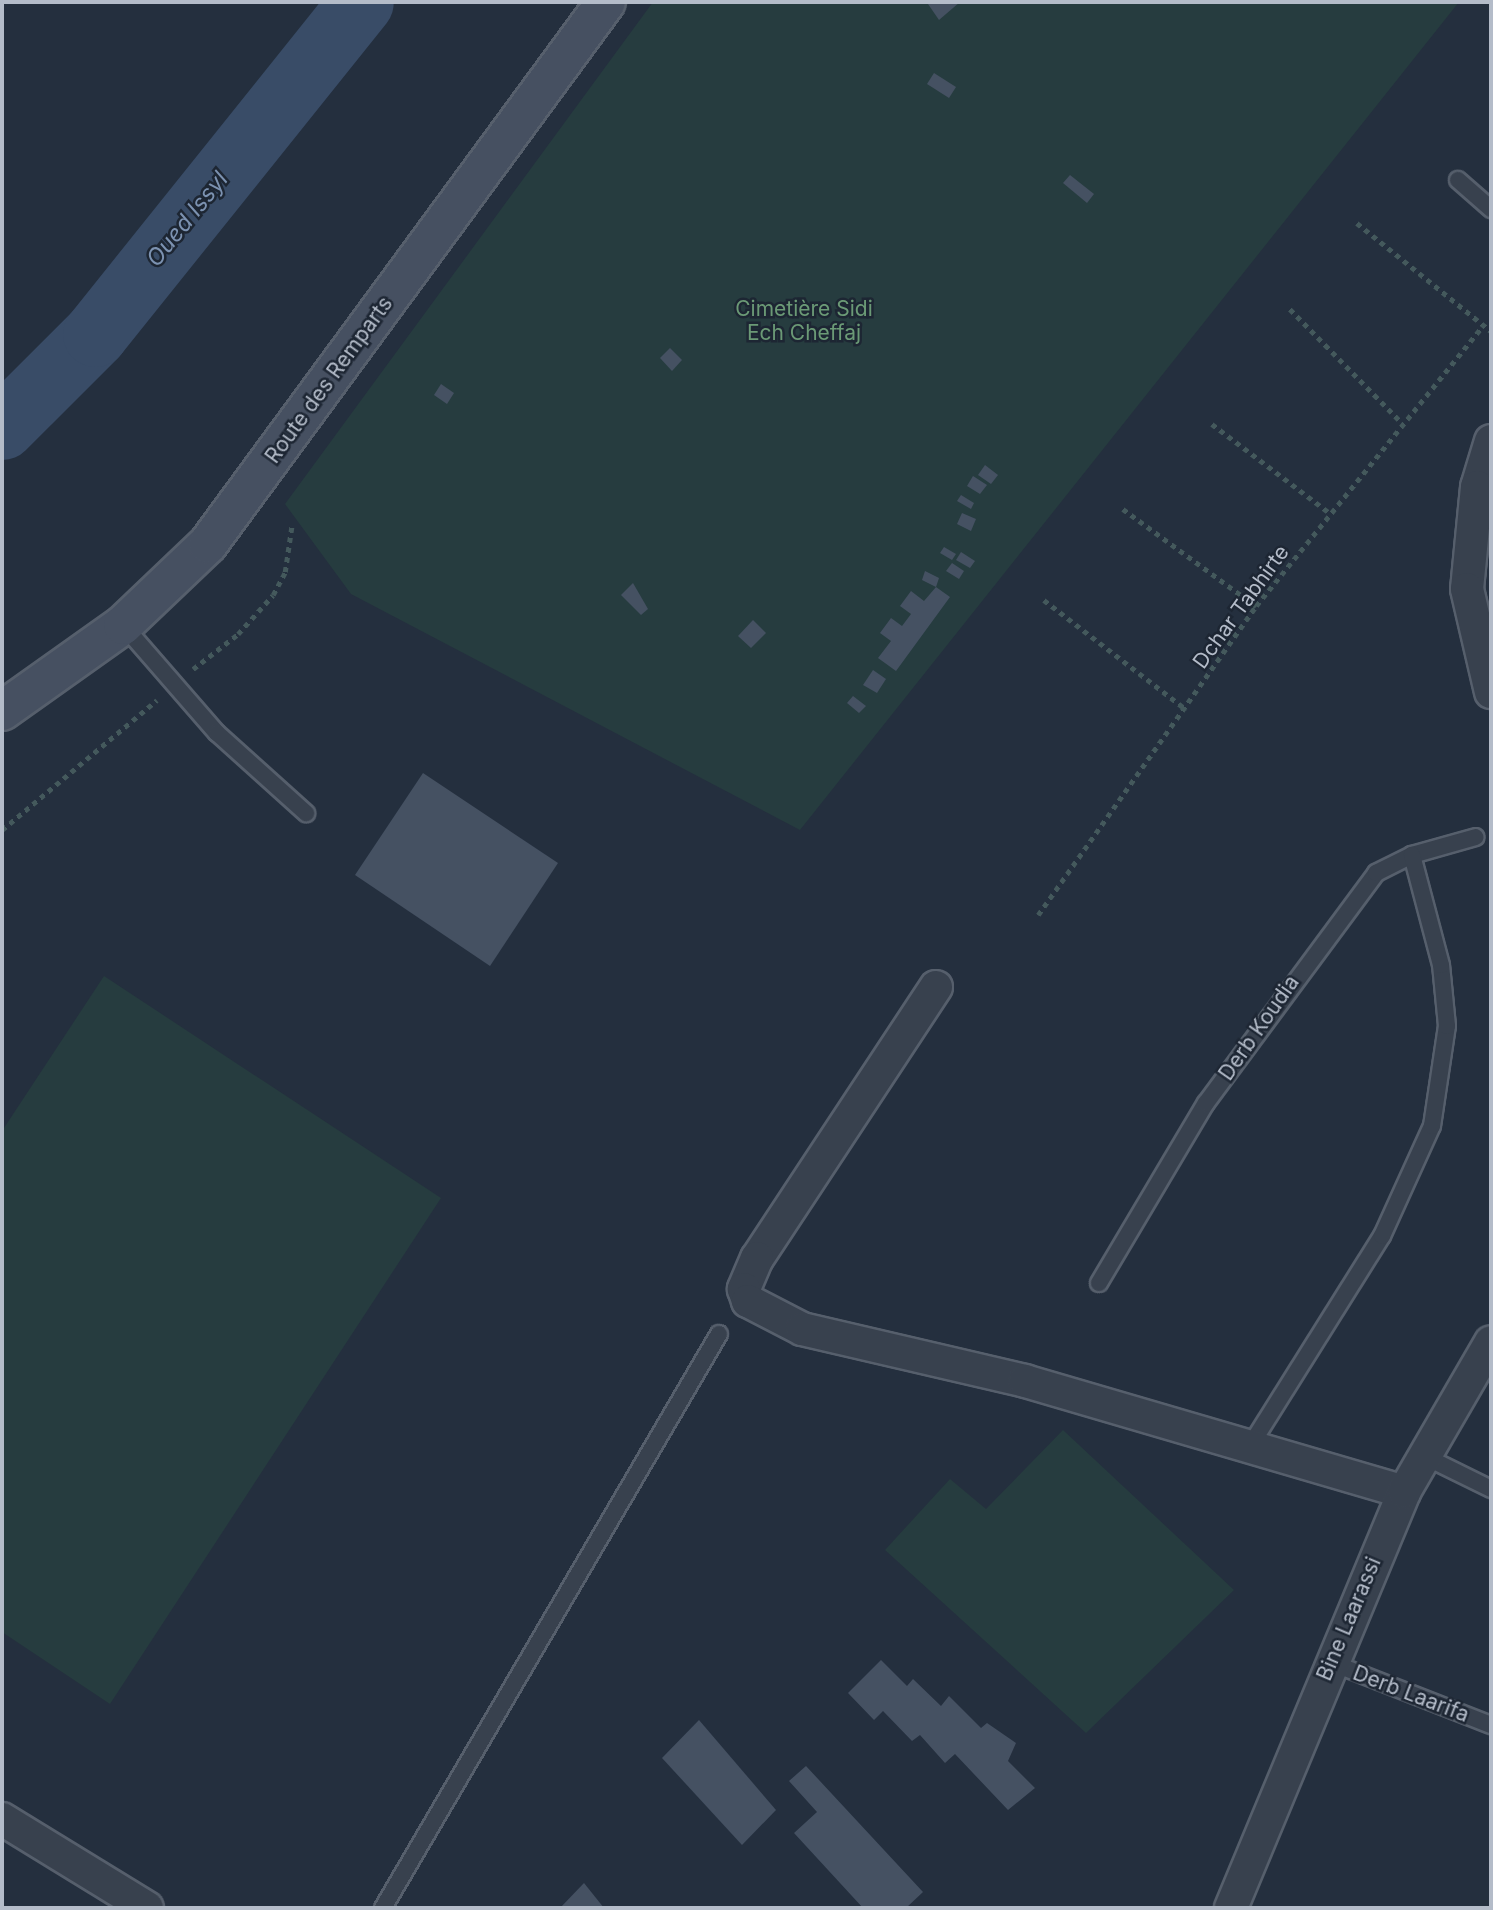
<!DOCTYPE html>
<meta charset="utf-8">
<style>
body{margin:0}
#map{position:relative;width:1493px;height:1910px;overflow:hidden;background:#242f3e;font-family:Inter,sans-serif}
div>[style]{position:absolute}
.green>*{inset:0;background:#263c3f}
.river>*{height:65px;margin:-32.5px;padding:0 32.5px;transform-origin:32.5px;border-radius:32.5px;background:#394c67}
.building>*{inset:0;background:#455162}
.path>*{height:4.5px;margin-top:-2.25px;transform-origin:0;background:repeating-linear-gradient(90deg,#44595c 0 5px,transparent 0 10px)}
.roads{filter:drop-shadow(2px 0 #565f6c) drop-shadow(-2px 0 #565f6c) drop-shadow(0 2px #565f6c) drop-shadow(0 -2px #565f6c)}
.service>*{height:16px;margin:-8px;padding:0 8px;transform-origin:8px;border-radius:8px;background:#38414e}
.minor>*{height:32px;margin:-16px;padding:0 16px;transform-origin:16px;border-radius:16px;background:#38414e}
.secondary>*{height:38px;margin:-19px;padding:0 19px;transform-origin:19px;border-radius:19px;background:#465061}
span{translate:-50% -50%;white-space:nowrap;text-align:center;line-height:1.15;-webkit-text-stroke:5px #1d2633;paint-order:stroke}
.park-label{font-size:21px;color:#6b9a76}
.street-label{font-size:21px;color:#b4bcc9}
.water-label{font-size:23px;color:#7c92b1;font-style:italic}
.frame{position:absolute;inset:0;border:4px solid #b4bcc9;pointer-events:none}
</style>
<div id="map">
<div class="green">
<div style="clip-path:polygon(653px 2px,1459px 2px,800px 830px,351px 594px,285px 504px)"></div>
<div style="clip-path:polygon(104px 976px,441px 1198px,110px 1704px,2px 1632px,2px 1131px)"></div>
<div style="clip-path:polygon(1063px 1430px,1234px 1590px,1086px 1733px,885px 1550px,950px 1479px,986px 1509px)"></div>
</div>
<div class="river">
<div style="left:2px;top:427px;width:132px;rotate:-45deg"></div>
<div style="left:95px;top:334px;width:425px;rotate:-51.3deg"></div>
</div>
<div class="building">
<div style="clip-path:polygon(960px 2px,939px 20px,928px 4px,931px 2px)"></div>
<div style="clip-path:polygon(934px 73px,956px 87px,949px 98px,927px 84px)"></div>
<div style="clip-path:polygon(1070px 175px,1094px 194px,1087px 203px,1063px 183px)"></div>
<div style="clip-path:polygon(670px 348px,682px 360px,672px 371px,660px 358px)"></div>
<div style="clip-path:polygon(441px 384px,454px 393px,447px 404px,434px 395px)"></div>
<div style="clip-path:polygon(985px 465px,998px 475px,991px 484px,978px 475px)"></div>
<div style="clip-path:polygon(973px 476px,987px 485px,980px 494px,967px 486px)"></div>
<div style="clip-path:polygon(961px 495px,974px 503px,971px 509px,957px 501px)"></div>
<div style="clip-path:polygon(962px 513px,976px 519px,971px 531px,957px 524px)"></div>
<div style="clip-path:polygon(944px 547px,956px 554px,952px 560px,940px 553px)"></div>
<div style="clip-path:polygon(961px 552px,975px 561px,970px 568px,956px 560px)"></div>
<div style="clip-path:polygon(952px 563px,964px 571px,959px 579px,946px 571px)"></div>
<div style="clip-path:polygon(925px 571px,939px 578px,936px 587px,922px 580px)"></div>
<div style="clip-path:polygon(633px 583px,648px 609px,641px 615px,621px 595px)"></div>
<div style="clip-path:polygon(936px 587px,950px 597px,896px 671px,878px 658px,891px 641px,880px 633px,891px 618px,902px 626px,911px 614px,900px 606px,911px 591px,924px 601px)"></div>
<div style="clip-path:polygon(753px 620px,766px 633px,751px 648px,738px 636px)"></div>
<div style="clip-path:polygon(873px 670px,886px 679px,877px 693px,863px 685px)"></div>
<div style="clip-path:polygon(853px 696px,866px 706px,859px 713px,847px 703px)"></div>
<div style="clip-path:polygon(423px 773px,558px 863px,490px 966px,355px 875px)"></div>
<div style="clip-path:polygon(881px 1660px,907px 1686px,913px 1679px,941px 1706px,949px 1696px,981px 1728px,987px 1723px,1016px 1743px,1008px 1761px,1035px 1788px,1008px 1810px,955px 1754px,945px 1763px,920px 1735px,912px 1741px,883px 1711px,874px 1720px,848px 1693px)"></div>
<div style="clip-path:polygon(699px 1720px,776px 1810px,742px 1845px,662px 1758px)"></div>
<div style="clip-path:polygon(806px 1766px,923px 1892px,906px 1908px,863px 1908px,794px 1833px,817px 1812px,789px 1781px)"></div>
<div style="clip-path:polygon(584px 1883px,604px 1908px,560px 1908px)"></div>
</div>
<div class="path">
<div style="left:1357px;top:223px;width:172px;rotate:38.9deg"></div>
<div style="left:1290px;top:309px;width:160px;rotate:45.5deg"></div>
<div style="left:1212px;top:424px;width:149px;rotate:37.1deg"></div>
<div style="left:1123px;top:509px;width:165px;rotate:36.1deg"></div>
<div style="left:1044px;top:600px;width:180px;rotate:37.6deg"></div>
<div style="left:193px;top:669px;width:57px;rotate:-37.9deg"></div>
<div style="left:238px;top:634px;width:52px;rotate:-48.1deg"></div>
<div style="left:273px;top:595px;width:26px;rotate:-62deg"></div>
<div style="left:285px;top:572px;width:49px;rotate:-81.7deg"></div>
<div style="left:2px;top:830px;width:202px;rotate:-40deg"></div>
<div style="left:1038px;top:915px;width:378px;rotate:-54.8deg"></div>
<div style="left:1256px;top:606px;width:359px;rotate:-51deg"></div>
</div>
<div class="roads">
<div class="service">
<div style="left:1458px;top:180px;width:44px;rotate:41.3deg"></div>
<div style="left:123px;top:625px;width:143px;rotate:49deg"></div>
<div style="left:217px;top:733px;width:120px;rotate:42deg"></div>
<div style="left:1099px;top:1283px;width:209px;rotate:-59.3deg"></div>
<div style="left:1206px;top:1103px;width:286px;rotate:-53.5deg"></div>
<div style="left:1376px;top:873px;width:40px;rotate:-26.6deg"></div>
<div style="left:1412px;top:855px;width:66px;rotate:-15.7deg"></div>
<div style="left:1252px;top:1443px;width:244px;rotate:-57.9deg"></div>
<div style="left:1382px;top:1236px;width:121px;rotate:-65.6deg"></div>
<div style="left:1432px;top:1126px;width:101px;rotate:-81.5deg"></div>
<div style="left:1447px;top:1026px;width:61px;rotate:-95.6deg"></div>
<div style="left:1441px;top:965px;width:114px;rotate:-104.8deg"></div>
<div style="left:1424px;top:1456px;width:75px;rotate:26.2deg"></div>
<div style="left:1330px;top:1662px;width:173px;rotate:21.4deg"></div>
<div style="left:383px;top:1908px;width:665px;rotate:-59.66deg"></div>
</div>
<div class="minor">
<div style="left:1491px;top:441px;width:48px;rotate:106.9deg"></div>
<div style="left:1477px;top:487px;width:102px;rotate:95.6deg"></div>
<div style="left:1467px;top:589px;width:106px;rotate:76.9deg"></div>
<div style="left:936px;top:987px;width:325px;rotate:123.4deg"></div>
<div style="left:757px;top:1258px;width:34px;rotate:113deg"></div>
<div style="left:744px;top:1289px;width:13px;rotate:72deg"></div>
<div style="left:748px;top:1301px;width:61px;rotate:27.4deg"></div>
<div style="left:802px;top:1329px;width:229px;rotate:13.1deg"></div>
<div style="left:1025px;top:1381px;width:395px;rotate:16.3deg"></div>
<div style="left:2px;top:1819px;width:170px;rotate:31.5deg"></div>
<div style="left:1231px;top:1908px;width:451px;rotate:-67.4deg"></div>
<div style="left:1404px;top:1492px;width:173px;rotate:-59.9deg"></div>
</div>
<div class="secondary">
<div style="left:2px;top:711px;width:148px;rotate:-35.4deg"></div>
<div style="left:123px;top:625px;width:117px;rotate:-43.6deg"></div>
<div style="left:208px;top:544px;width:672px;rotate:-53.71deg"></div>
</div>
</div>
<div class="park-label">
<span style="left:804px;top:321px">Cimetière Sidi<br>Ech Cheffaj</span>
</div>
<div class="street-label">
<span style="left:329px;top:380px;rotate:-54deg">Route des Remparts</span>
<span style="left:1241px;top:607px;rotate:-54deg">Dchar Tabhirte</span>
<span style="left:1259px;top:1028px;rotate:-55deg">Derb Koudia</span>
<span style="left:1349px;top:1619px;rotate:-67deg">Bine Laarassi</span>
<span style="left:1411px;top:1694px;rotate:21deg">Derb Laarifa</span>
</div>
<div class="water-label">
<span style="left:187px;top:219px;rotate:-51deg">Oued Issyl</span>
</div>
<div class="frame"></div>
</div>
